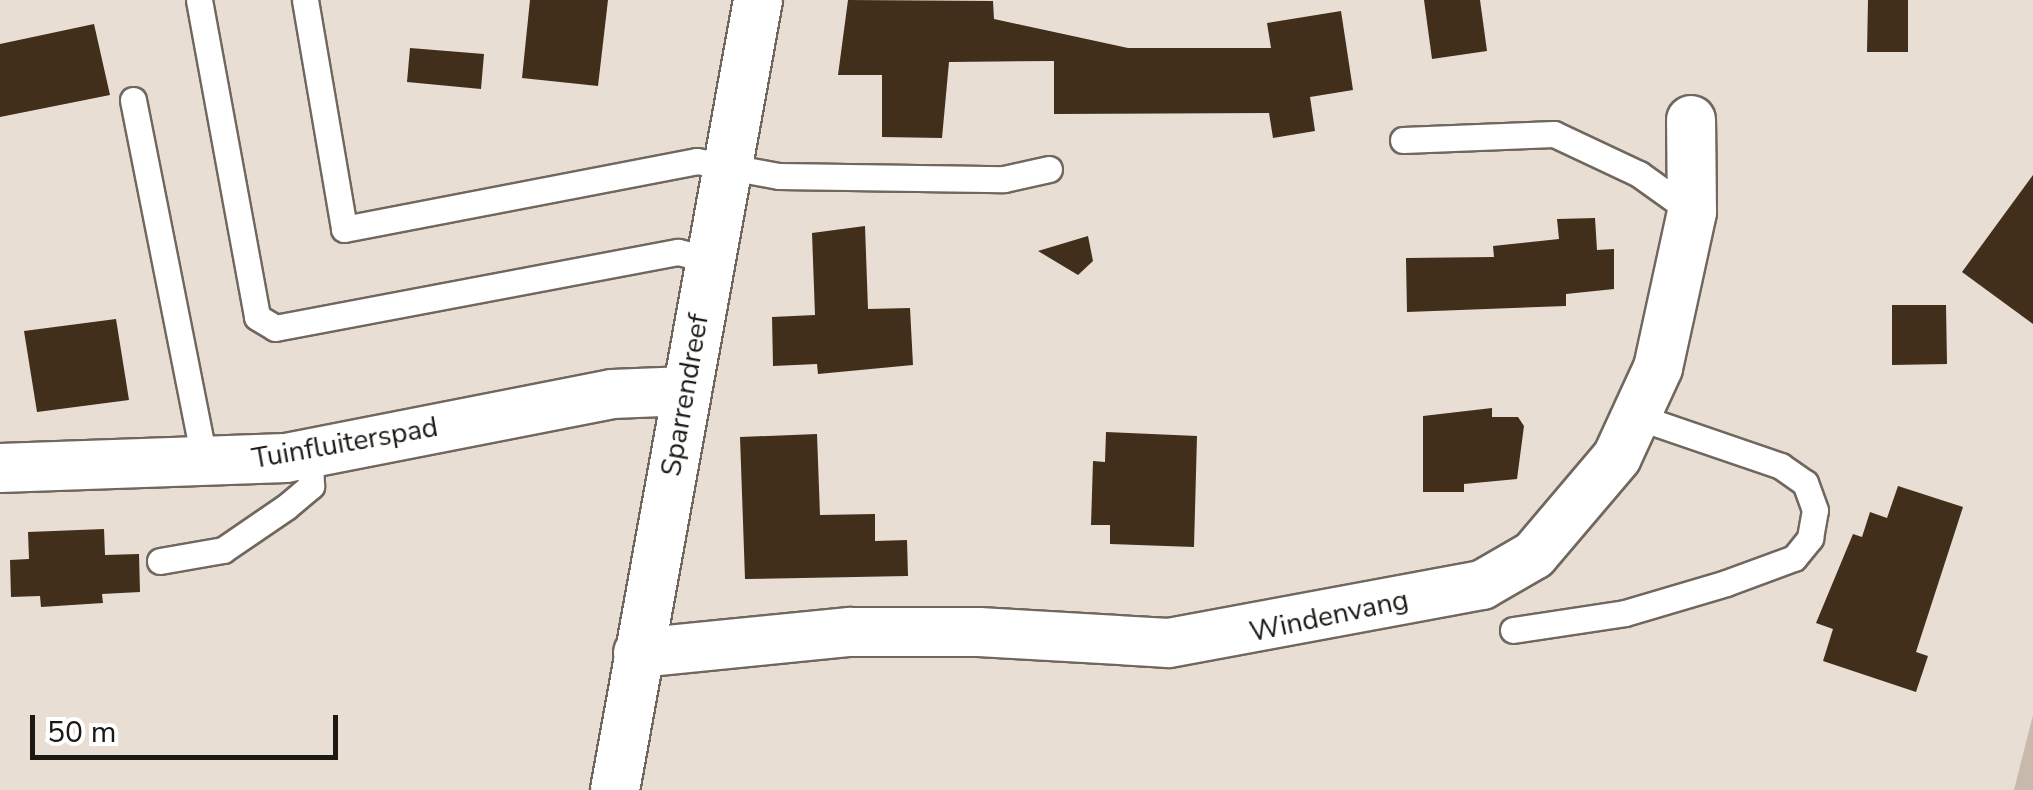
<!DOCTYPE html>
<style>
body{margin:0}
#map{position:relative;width:2033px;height:790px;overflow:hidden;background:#e8ded4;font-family:"Nunito Sans",sans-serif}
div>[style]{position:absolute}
.green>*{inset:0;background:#c7b9ab}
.building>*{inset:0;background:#412f1b}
.roads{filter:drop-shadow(2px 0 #70675e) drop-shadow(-2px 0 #70675e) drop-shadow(0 2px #70675e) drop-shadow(0 -2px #70675e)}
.service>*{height:25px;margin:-12.5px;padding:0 12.5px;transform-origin:12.5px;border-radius:12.5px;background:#fff}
.minor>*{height:48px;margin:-24px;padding:0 24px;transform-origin:24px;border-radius:24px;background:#fff}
span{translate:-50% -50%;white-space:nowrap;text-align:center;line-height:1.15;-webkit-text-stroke:10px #fff;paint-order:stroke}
.street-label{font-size:28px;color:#1c1915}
.scale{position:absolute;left:30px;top:715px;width:308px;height:45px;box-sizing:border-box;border:5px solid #1c1915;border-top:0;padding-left:12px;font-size:30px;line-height:35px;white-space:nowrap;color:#1c1915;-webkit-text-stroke:8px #fff;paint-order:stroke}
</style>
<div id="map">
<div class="green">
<div style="clip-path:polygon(2033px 715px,2033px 790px,2014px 790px)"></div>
</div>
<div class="building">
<div style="clip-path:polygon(530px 0,608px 0,598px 86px,522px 78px)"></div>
<div style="clip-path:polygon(848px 0,993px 1px,994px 19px,1128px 48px,1271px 48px,1267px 23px,1341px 11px,1353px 90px,1310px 97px,1315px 131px,1273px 138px,1269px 113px,1054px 114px,1054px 61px,949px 62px,942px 138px,882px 137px,882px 75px,838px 75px)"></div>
<div style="clip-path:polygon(1424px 0,1480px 0,1487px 51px,1432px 59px)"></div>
<div style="clip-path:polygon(1868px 0,1908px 0,1908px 52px,1867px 52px)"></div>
<div style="clip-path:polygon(94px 24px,110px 95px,0 117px,0 44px)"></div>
<div style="clip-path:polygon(410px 48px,484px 54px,481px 89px,407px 82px)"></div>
<div style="clip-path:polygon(2033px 175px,2033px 324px,1962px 272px)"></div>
<div style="clip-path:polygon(1595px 218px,1597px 250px,1614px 249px,1614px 289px,1566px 294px,1566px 306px,1407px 312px,1406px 258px,1494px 257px,1493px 246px,1559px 239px,1557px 219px)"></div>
<div style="clip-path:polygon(865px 226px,868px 309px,910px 308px,913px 365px,818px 374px,817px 364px,773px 366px,772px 317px,815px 315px,812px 233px)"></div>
<div style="clip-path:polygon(1088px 236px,1093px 261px,1078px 275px,1038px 251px)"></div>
<div style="clip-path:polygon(1892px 305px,1946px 305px,1947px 364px,1892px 365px)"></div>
<div style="clip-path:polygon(116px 319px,129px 400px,37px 412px,24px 331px)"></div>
<div style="clip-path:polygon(1492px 408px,1492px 417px,1518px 417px,1524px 426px,1517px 479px,1464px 484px,1464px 492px,1423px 492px,1423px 416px)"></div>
<div style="clip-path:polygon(1106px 432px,1197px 436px,1194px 547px,1110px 544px,1110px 525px,1091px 525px,1093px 461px,1105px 462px)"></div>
<div style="clip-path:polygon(817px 434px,820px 515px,875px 514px,875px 541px,907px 540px,908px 576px,745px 579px,740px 437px)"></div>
<div style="clip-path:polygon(1898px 486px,1963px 507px,1916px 652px,1928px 656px,1916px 692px,1823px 661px,1833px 629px,1816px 623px,1853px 534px,1862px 537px,1870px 512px,1887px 518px)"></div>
<div style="clip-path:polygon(104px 529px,105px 555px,139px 554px,140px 592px,102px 594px,103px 603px,41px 607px,40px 596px,11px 597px,10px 560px,29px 559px,28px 532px)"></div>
</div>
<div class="roads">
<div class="service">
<div style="left:199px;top:0;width:322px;rotate:79.6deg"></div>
<div style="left:257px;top:317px;width:21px;rotate:31deg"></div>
<div style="left:275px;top:328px;width:410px;rotate:-10.7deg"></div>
<div style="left:678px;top:252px;width:32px;rotate:13deg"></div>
<div style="left:305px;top:0;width:232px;rotate:80.3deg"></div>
<div style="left:344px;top:229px;width:359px;rotate:-10.9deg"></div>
<div style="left:697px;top:161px;width:83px;rotate:10.4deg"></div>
<div style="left:779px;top:176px;width:225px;rotate:0.8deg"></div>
<div style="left:1004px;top:179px;width:46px;rotate:-12.5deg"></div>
<div style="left:133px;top:100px;width:371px;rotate:78.8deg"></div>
<div style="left:1403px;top:140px;width:151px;rotate:-2.3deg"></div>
<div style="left:1554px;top:134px;width:94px;rotate:25.2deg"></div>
<div style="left:1639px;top:174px;width:65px;rotate:35.6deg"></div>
<div style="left:160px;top:561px;width:64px;rotate:-9.9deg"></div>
<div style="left:223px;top:550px;width:76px;rotate:-34.3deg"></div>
<div style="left:286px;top:507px;width:33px;rotate:-40deg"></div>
<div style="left:311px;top:486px;width:33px;rotate:-92deg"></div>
<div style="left:1513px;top:630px;width:113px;rotate:-8.6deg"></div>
<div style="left:1625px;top:613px;width:105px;rotate:-16.5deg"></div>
<div style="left:1726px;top:583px;width:72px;rotate:-20.2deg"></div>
<div style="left:1794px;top:558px;width:26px;rotate:-51deg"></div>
<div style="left:1810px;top:538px;width:28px;rotate:-80deg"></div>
<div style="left:1815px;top:510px;width:29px;rotate:-110deg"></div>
<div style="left:1805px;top:483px;width:29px;rotate:-145deg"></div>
<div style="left:1781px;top:466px;width:154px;rotate:-161.1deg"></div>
</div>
<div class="minor">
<div style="left:0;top:468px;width:286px;rotate:-2deg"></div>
<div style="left:286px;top:458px;width:332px;rotate:-11.1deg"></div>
<div style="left:612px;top:394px;width:75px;rotate:-2.3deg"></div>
<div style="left:638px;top:653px;width:213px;rotate:-5.7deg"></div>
<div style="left:850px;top:632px;width:129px"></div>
<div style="left:979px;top:632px;width:190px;rotate:3.3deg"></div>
<div style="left:1169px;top:643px;width:318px;rotate:-10.5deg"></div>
<div style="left:1482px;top:585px;width:60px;rotate:-30deg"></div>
<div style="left:1534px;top:555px;width:128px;rotate:-49.7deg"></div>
<div style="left:1617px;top:457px;width:98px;rotate:-65.3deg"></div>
<div style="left:1658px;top:368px;width:160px;rotate:-77.7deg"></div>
<div style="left:1692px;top:212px;width:92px;rotate:-90.6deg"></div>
<div style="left:615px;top:790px;width:803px;rotate:-79.74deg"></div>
</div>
</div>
<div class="street-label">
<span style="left:685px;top:395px;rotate:-80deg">Sparrendreef</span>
<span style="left:345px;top:443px;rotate:-10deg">Tuinfluiterspad</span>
<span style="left:1329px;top:616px;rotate:-12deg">Windenvang</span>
</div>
<div class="scale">50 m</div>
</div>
